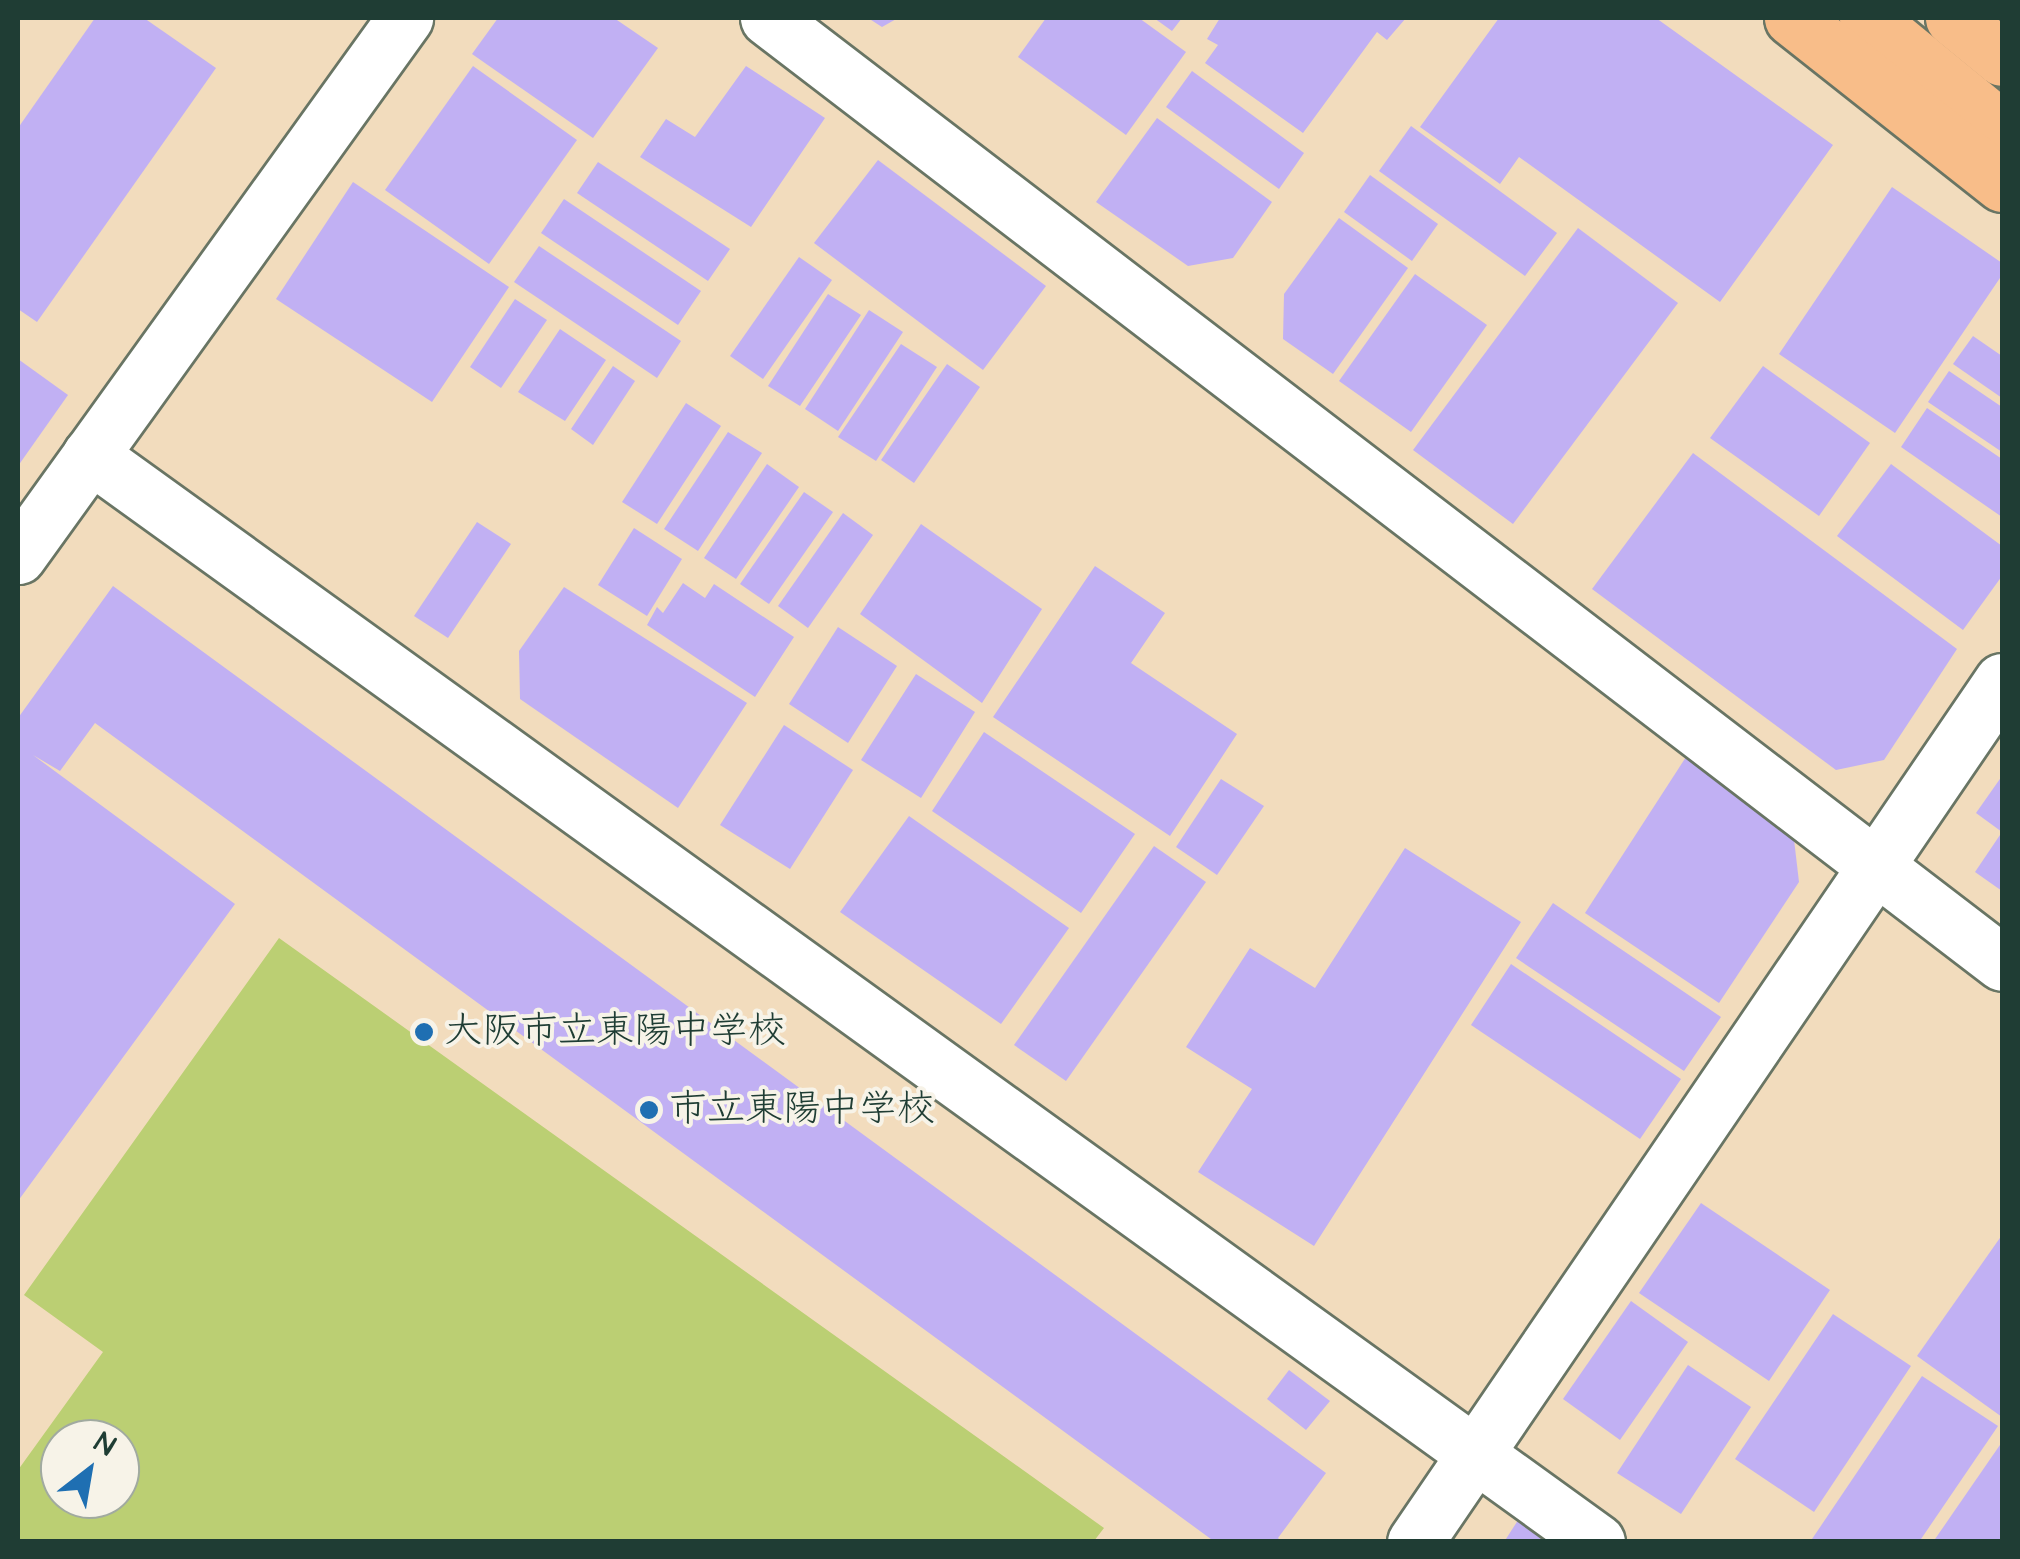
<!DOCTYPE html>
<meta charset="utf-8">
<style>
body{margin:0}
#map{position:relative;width:2020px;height:1559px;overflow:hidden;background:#f2dcbd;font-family:"Architects Daughter","Klee One",sans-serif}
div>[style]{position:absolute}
.green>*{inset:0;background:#bbcf73}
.building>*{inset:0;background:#c1b0f3}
.roads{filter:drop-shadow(2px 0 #697564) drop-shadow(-2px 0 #697564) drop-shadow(0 2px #697564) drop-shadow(0 -2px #697564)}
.minor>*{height:55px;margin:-27.5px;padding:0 27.5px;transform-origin:27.5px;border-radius:27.5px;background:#fff}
.major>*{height:55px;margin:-27.5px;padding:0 27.5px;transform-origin:27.5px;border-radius:27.5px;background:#f8bd89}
.highway>*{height:55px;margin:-27.5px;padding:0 27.5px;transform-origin:27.5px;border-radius:27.5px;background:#f8bd89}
.dots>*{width:28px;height:28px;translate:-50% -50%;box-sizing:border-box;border:5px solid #f7f3e8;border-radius:50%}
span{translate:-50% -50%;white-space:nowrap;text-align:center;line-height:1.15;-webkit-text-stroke:8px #f7f3e8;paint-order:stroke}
.poi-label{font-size:38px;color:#1f3d34}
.left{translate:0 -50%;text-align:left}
.frame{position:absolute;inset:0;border:20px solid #1f3d34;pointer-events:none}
.north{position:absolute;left:40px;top:1419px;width:100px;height:100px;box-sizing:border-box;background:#f7f3e8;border:2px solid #a1aaa0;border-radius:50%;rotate:31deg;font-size:28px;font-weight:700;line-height:40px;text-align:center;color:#1f3d34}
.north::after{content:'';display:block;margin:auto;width:35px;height:45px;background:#1f6fb2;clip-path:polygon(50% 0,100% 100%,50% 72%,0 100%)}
</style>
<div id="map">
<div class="green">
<div style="clip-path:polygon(evenodd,279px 938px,1104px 1528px,1094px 1541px,18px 1541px,18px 1470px,103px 1352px,24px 1295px,279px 938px,60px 1439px,120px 1439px,120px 1499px,60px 1499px,60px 1439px)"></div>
</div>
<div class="building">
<div style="clip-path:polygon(95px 18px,144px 18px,216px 68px,37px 322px,18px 309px,18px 128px)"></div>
<div style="clip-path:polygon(498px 18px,614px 18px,658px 48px,593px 138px,472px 54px)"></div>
<div style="clip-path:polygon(868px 18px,898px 18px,882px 27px)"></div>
<div style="clip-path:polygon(1046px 18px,1139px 18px,1186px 52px,1126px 135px,1018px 57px)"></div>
<div style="clip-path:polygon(1154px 18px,1182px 18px,1172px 31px)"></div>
<div style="clip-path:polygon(1220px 18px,1406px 18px,1387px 40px,1377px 32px,1303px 133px,1205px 63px,1218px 45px,1207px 39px)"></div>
<div style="clip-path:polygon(1499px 18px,1656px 18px,1833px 145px,1720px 302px,1519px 157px,1500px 184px,1420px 127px)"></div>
<div style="clip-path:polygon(473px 66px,577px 140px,489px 264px,385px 190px)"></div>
<div style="clip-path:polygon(746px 66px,825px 118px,751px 227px,640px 157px,666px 119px,695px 137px)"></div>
<div style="clip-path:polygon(1192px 71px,1304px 153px,1279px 189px,1166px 107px)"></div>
<div style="clip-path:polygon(1157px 118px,1272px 202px,1233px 258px,1188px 266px,1096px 202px)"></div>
<div style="clip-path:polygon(1411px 126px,1557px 233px,1525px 276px,1379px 171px)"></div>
<div style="clip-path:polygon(878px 160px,1046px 286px,983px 370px,814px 243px)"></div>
<div style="clip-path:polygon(598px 162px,730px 249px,708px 281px,577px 193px)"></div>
<div style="clip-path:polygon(1370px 175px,1438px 224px,1412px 261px,1344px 212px)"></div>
<div style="clip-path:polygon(353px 182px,509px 287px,432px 402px,276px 299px)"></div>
<div style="clip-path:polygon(1892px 187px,2002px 263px,2002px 275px,1895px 433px,1779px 354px)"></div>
<div style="clip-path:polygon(564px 199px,701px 291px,678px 325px,541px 233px)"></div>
<div style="clip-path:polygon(1339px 218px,1408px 268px,1333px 374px,1283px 339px,1284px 294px)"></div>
<div style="clip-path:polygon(1578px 228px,1678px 303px,1513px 524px,1413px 450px)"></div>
<div style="clip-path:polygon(539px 246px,681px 341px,657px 378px,514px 282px)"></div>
<div style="clip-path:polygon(799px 257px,832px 280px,763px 379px,730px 356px)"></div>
<div style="clip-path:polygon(1415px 274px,1487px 325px,1411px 432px,1339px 381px)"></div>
<div style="clip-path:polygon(828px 294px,861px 315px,800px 406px,768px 386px)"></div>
<div style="clip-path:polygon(515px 299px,547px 320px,501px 388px,470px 367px)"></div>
<div style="clip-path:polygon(869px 310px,903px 332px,838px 431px,805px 409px)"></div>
<div style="clip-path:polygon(560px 329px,606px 360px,565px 421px,518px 392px)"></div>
<div style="clip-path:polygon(1973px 336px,2002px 356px,2002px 398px,1953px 364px)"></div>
<div style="clip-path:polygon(901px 344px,937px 367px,876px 461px,838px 437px)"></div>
<div style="clip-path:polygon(18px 359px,68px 395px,18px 466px)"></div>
<div style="clip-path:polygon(947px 364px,980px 387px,914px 483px,881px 460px)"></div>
<div style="clip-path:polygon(613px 366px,635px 381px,593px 445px,571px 429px)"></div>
<div style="clip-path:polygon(1763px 366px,1870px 443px,1819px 516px,1710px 438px)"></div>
<div style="clip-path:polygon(1949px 371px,2002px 407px,2002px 452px,1928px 402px)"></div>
<div style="clip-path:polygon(686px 403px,721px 426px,657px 524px,622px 502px)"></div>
<div style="clip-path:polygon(1927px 408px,2002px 459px,2002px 517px,1901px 447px)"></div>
<div style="clip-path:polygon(728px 432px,762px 453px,698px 551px,664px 529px)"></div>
<div style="clip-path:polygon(1693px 453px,1957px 649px,1884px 760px,1836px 770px,1592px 589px)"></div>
<div style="clip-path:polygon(767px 464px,799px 487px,736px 579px,704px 558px)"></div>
<div style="clip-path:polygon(1891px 464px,2002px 546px,2002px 576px,1963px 630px,1837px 536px)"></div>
<div style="clip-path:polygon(804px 492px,833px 512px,769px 604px,740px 584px)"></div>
<div style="clip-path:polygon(843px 513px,873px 535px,808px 628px,778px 606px)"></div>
<div style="clip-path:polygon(477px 522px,511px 544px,448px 638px,414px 616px)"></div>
<div style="clip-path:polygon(921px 524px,1042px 609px,982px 703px,860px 614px)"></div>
<div style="clip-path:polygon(634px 528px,682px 559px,647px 616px,598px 585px)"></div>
<div style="clip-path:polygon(1095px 566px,1165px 613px,1131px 663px,1237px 734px,1170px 836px,993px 717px)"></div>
<div style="clip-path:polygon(683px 583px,705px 598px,714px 584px,794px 637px,755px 697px,647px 625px,657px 607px,663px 613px)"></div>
<div style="clip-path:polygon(113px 586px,1326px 1473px,1278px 1538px,1282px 1542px,1215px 1542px,95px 723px,60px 771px,33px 755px,235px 904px,18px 1201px,18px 718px)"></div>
<div style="clip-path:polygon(564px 587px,747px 703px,678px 808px,520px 699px,519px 651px)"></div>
<div style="clip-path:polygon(838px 627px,897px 666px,848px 743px,789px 704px)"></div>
<div style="clip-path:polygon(916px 674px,975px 712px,921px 798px,861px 760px)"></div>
<div style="clip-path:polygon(784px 725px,853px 770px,790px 869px,720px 825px)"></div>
<div style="clip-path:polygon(984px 732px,1135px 834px,1081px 913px,932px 811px)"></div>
<div style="clip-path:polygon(1686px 757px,1793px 831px,1799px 882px,1719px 1003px,1585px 913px)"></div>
<div style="clip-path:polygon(2002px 776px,2002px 832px,1976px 813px)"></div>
<div style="clip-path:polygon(1221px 779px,1264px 806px,1217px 875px,1176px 847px)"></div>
<div style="clip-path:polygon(909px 816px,1069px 928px,1001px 1024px,840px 912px)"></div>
<div style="clip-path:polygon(2002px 832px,2002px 891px,1975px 872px)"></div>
<div style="clip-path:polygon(1154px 846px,1206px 882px,1066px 1081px,1014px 1045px)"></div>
<div style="clip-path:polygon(1405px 848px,1521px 922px,1314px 1246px,1198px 1172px,1252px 1089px,1186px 1047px,1250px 948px,1315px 988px)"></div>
<div style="clip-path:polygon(1553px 903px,1721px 1017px,1684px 1071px,1516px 958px)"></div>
<div style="clip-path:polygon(1511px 964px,1681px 1079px,1640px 1139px,1471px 1025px)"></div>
<div style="clip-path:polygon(1701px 1203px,1830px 1290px,1769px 1381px,1639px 1293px)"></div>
<div style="clip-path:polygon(2002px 1235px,2002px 1417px,1917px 1356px)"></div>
<div style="clip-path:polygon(1631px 1301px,1688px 1342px,1620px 1440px,1563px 1399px)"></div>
<div style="clip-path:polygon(1833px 1314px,1911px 1366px,1814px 1512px,1735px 1459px)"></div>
<div style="clip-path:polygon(1688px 1365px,1751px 1407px,1681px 1514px,1617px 1473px)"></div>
<div style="clip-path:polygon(1289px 1370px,1330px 1401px,1306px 1430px,1267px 1399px)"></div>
<div style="clip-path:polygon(1922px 1376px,1998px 1426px,1919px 1542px,1810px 1542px)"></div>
<div style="clip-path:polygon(2002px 1442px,2002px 1542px,1933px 1542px)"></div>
<div style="clip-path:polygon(1522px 1514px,1564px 1542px,1504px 1542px)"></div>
</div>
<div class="roads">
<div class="minor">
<div style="left:768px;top:18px;width:1554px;rotate:37.44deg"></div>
<div style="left:90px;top:455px;width:1858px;rotate:35.8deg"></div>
<div style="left:18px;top:556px;width:663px;rotate:-54.27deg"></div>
<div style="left:1415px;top:1542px;width:1042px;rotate:-55.72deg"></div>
</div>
<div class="major">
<div style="left:1867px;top:18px;width:175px;rotate:39.4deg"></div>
</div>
<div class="highway">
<div style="left:1792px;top:18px;width:268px;rotate:38.3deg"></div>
<div style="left:1953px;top:18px;width:63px;rotate:39.2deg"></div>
</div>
</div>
<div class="dots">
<div style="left:424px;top:1032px;background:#1f6fb2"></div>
<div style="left:649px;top:1110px;background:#1f6fb2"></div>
</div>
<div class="poi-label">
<span class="left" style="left:444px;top:1032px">大阪市立東陽中学校</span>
<span class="left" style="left:669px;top:1110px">市立東陽中学校</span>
</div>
<div class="frame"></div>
<div class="north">N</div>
</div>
